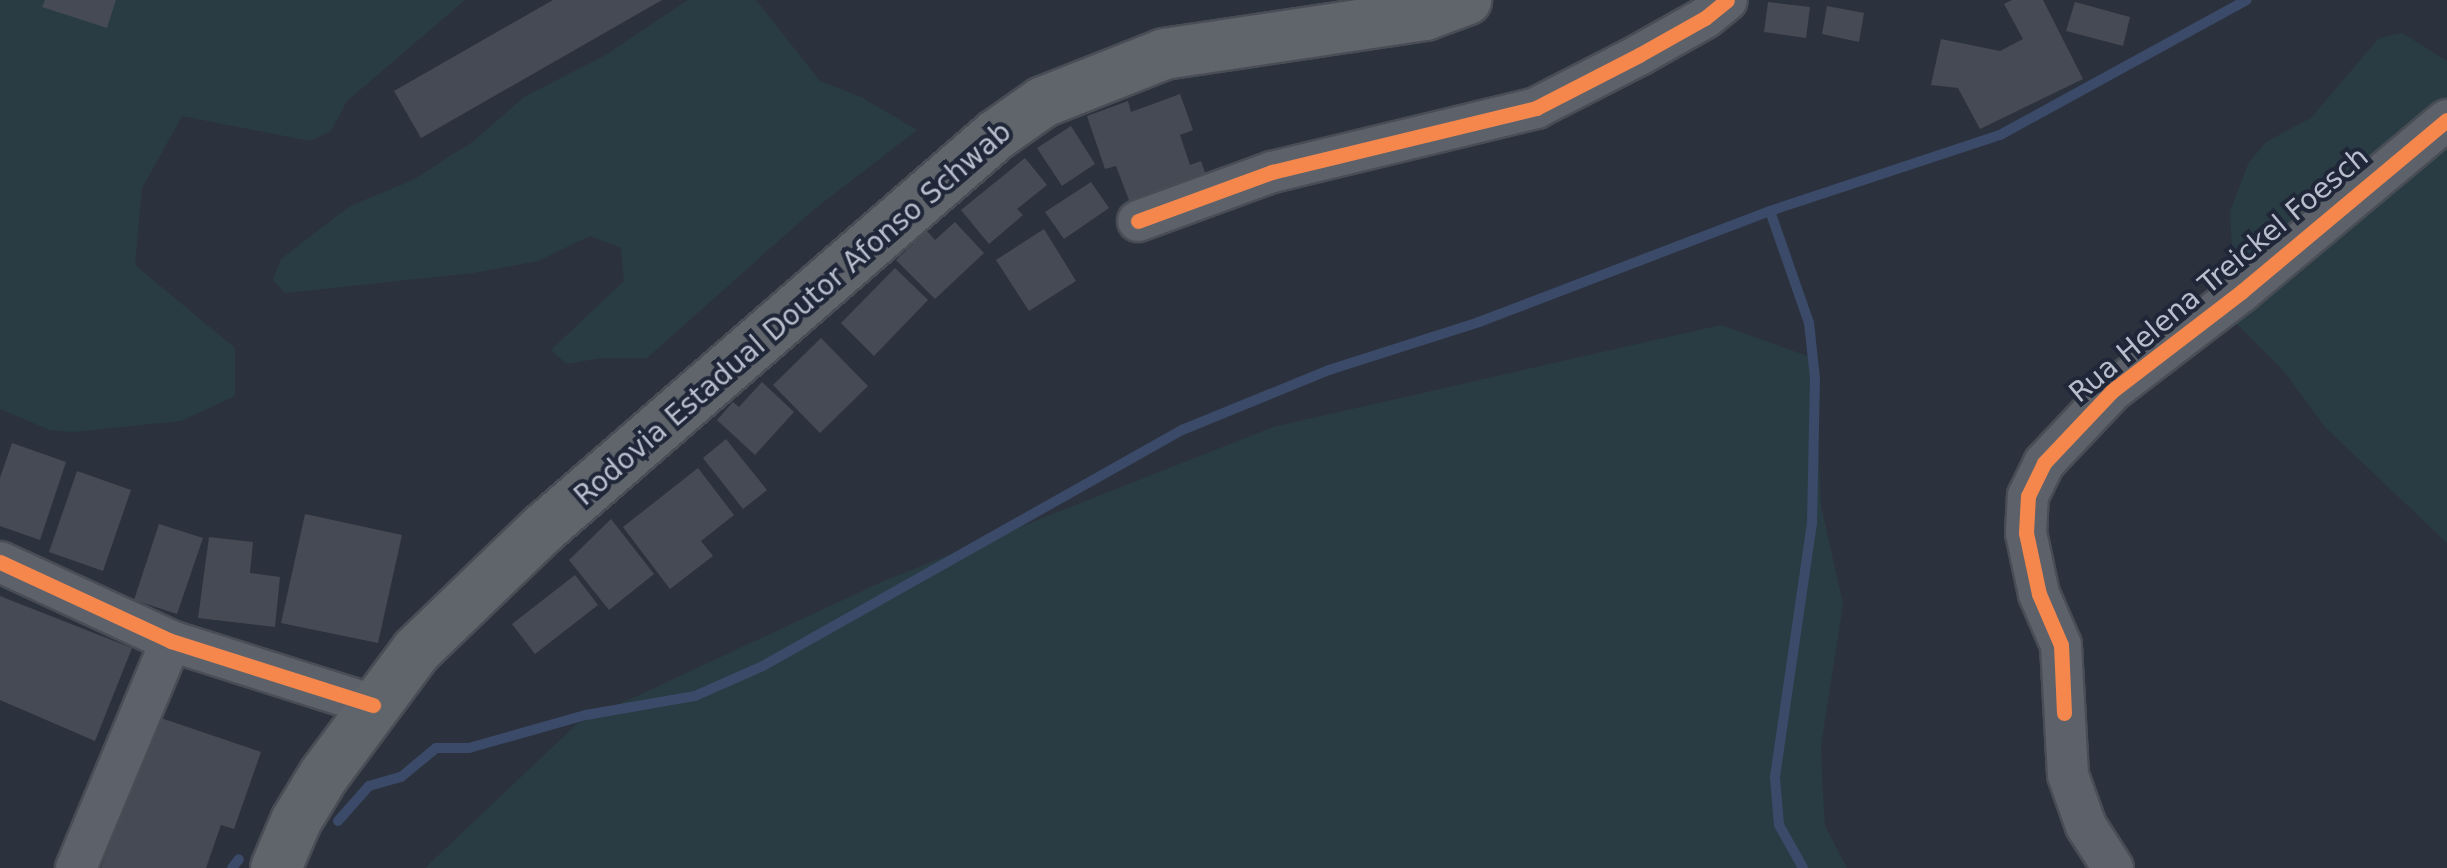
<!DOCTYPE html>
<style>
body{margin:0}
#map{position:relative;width:2447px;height:868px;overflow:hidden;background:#2c323d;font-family:"DejaVu Sans",sans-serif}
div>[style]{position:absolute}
.green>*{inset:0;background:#293c43}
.stream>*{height:10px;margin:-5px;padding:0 5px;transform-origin:5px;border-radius:5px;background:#3b4a68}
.building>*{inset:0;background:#454a54}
.roads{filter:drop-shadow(2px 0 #494d55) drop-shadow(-2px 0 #494d55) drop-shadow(0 2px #494d55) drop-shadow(0 -2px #494d55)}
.minor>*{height:40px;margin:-20px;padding:0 20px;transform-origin:20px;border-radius:20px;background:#5d616a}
.major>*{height:50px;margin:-25px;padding:0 25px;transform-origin:25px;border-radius:25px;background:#60646b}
.cycleway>*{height:15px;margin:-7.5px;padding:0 7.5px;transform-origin:7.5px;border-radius:7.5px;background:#f5874c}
span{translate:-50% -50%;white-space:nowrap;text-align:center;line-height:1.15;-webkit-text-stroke:8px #1f2738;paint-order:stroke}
.street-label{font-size:28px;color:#b8becc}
</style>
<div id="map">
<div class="green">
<div style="clip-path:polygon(0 0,465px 0,347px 101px,331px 131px,310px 141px,182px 116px,142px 188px,135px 265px,235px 348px,235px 396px,181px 421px,73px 432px,50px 430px,0 409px)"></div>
<div style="clip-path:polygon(688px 0,756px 0,820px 81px,861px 97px,917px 130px,812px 211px,647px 358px,601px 358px,567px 364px,551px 350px,624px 281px,621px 248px,590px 236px,538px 261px,473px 273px,285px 293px,273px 280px,281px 259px,350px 206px,413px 180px,474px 141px,524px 97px,606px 55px)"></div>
<div style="clip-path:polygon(2402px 33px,2447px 61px,2447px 543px,2325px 427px,2283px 370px,2236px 323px,2235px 312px,2230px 212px,2248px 164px,2266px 142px,2311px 118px,2379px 38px)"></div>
<div style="clip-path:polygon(1721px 325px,1815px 359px,1821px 506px,1843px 604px,1821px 745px,1822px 778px,1825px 826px,1847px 868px,425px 868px,577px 724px,886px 580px,1273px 427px)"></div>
</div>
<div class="stream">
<div style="left:1770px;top:211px;width:119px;rotate:70.8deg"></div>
<div style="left:1809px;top:323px;width:55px;rotate:83.8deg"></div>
<div style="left:1815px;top:378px;width:145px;rotate:91.2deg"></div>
<div style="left:1812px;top:523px;width:258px;rotate:98.3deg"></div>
<div style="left:1775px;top:778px;width:47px;rotate:85.1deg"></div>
<div style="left:1779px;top:825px;width:49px;rotate:60.8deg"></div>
<div style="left:338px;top:821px;width:47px;rotate:-48.5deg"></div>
<div style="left:369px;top:786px;width:33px;rotate:-16deg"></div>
<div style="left:401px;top:777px;width:45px;rotate:-39.6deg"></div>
<div style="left:436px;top:748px;width:33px"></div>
<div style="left:469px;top:748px;width:122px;rotate:-15.8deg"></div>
<div style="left:586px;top:715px;width:111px;rotate:-9.9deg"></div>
<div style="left:695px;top:696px;width:74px;rotate:-23.8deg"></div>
<div style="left:763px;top:666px;width:481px;rotate:-29.4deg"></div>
<div style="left:1182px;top:430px;width:159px;rotate:-22.2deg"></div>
<div style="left:1329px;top:370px;width:157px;rotate:-17.7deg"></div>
<div style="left:1479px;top:322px;width:311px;rotate:-20.9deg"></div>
<div style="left:1770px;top:211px;width:242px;rotate:-18.3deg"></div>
<div style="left:2000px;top:135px;width:281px;rotate:-28.7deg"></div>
<div style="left:232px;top:868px;width:11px;rotate:-52deg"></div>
</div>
<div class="building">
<div style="clip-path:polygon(45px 0,116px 0,107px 28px,42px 7px)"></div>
<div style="clip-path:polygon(553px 0,662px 0,421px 138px,394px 91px)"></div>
<div style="clip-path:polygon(2012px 0,2043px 0,2083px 79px,1980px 129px,1958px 88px,1931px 85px,1941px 39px,2000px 51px,2023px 39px,2004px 4px)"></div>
<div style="clip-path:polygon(1768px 2px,1810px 7px,1806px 38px,1764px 32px)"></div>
<div style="clip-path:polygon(2075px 2px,2130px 17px,2123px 46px,2066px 31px)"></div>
<div style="clip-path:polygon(1827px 6px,1864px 13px,1859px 42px,1822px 34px)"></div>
<div style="clip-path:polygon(1180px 94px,1193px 130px,1180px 135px,1190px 165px,1201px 161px,1208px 181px,1132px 208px,1116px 166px,1105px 169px,1087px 116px,1128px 101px,1131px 112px)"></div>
<div style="clip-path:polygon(1071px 126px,1095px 164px,1062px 186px,1037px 148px)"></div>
<div style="clip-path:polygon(1025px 158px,1047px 185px,1017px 209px,1023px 215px,989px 244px,961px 210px)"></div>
<div style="clip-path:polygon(1091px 182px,1109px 208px,1064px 239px,1045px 212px)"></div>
<div style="clip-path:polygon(955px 222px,984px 253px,935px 299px,896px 260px,927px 231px,935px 240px)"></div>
<div style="clip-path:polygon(1044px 229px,1076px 281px,1029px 311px,996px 260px)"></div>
<div style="clip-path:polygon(895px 268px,928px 300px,874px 356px,841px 323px)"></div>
<div style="clip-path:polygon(821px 338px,868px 386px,820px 433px,773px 385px)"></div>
<div style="clip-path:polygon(762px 382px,794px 412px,755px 455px,717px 420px,733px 402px,739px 407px)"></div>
<div style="clip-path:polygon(726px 439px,767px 490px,743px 509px,703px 458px)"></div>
<div style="clip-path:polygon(12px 443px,66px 462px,40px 540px,0 526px,0 478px)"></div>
<div style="clip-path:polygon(698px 468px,734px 515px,701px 541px,713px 556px,670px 589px,623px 527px)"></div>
<div style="clip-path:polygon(77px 471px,131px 490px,103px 571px,49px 552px)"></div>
<div style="clip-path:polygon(305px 514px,402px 535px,378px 643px,281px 623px)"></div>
<div style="clip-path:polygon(611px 519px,654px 574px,609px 610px,569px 560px)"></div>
<div style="clip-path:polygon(159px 524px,203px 538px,177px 614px,134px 600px)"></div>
<div style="clip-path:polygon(209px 537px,253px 542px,250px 573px,280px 577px,275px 627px,198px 618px)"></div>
<div style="clip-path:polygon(575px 575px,598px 605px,535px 654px,512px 624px)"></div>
<div style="clip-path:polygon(0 596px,132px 648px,95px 741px,0 700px)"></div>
<div style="clip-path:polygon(158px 717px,261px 752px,234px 829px,221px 825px,206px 868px,101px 868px)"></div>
</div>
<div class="roads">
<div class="minor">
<div style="left:1138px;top:221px;width:143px;rotate:-20.1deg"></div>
<div style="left:1272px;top:172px;width:272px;rotate:-13.6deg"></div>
<div style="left:1536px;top:108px;width:116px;rotate:-27.2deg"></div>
<div style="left:1639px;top:55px;width:76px;rotate:-29.3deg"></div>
<div style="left:1705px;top:18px;width:28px;rotate:-39deg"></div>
<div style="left:0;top:562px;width:188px;rotate:24.8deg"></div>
<div style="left:171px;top:641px;width:212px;rotate:17.6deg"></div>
<div style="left:76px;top:868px;width:246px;rotate:-67.3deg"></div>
<div style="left:2113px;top:868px;width:50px;rotate:-122.7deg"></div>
<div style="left:2086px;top:826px;width:54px;rotate:-109.4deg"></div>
<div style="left:2068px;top:775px;width:130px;rotate:-93.1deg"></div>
<div style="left:2061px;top:645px;width:56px;rotate:-113.3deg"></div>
<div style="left:2039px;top:594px;width:62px;rotate:-102deg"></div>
<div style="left:2026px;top:533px;width:37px;rotate:-87deg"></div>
<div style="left:2028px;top:496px;width:37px;rotate:-64deg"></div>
<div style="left:2044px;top:463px;width:99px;rotate:-46.6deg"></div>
<div style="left:2112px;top:391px;width:163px;rotate:-37.5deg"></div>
<div style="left:2241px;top:292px;width:268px;rotate:-39.9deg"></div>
</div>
<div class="major">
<div style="left:276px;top:868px;width:51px;rotate:-66.9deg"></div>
<div style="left:296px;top:821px;width:54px;rotate:-58.7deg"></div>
<div style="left:324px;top:775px;width:154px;rotate:-53.4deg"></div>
<div style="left:416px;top:651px;width:178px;rotate:-43.9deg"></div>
<div style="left:544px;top:528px;width:599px;rotate:-41.01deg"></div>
<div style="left:996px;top:135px;width:57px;rotate:-35.1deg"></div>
<div style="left:1043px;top:102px;width:130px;rotate:-21.6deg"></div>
<div style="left:1164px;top:54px;width:264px;rotate:-8.5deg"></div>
<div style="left:1425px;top:15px;width:44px;rotate:-20.1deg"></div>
</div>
</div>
<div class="cycleway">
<div style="left:1138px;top:221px;width:143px;rotate:-20.1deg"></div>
<div style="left:1272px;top:172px;width:272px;rotate:-13.6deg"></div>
<div style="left:1536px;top:108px;width:116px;rotate:-27.2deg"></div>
<div style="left:1639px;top:55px;width:76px;rotate:-29.3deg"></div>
<div style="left:1705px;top:18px;width:28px;rotate:-39deg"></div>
<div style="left:0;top:562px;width:188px;rotate:24.8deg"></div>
<div style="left:171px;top:641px;width:212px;rotate:17.6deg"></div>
<div style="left:2064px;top:713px;width:68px;rotate:-92.5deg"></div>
<div style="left:2061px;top:645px;width:56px;rotate:-113.3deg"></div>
<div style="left:2039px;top:594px;width:62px;rotate:-102deg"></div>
<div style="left:2026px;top:533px;width:37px;rotate:-87deg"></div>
<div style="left:2028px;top:496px;width:37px;rotate:-64deg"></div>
<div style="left:2044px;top:463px;width:99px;rotate:-46.6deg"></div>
<div style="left:2112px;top:391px;width:163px;rotate:-37.5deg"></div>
<div style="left:2241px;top:292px;width:268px;rotate:-39.9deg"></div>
</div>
<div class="street-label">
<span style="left:2219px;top:275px;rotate:-40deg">Rua Helena Treickel Foesch</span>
<span style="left:793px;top:314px;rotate:-41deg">Rodovia Estadual Doutor Afonso Schwab</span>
</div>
</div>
